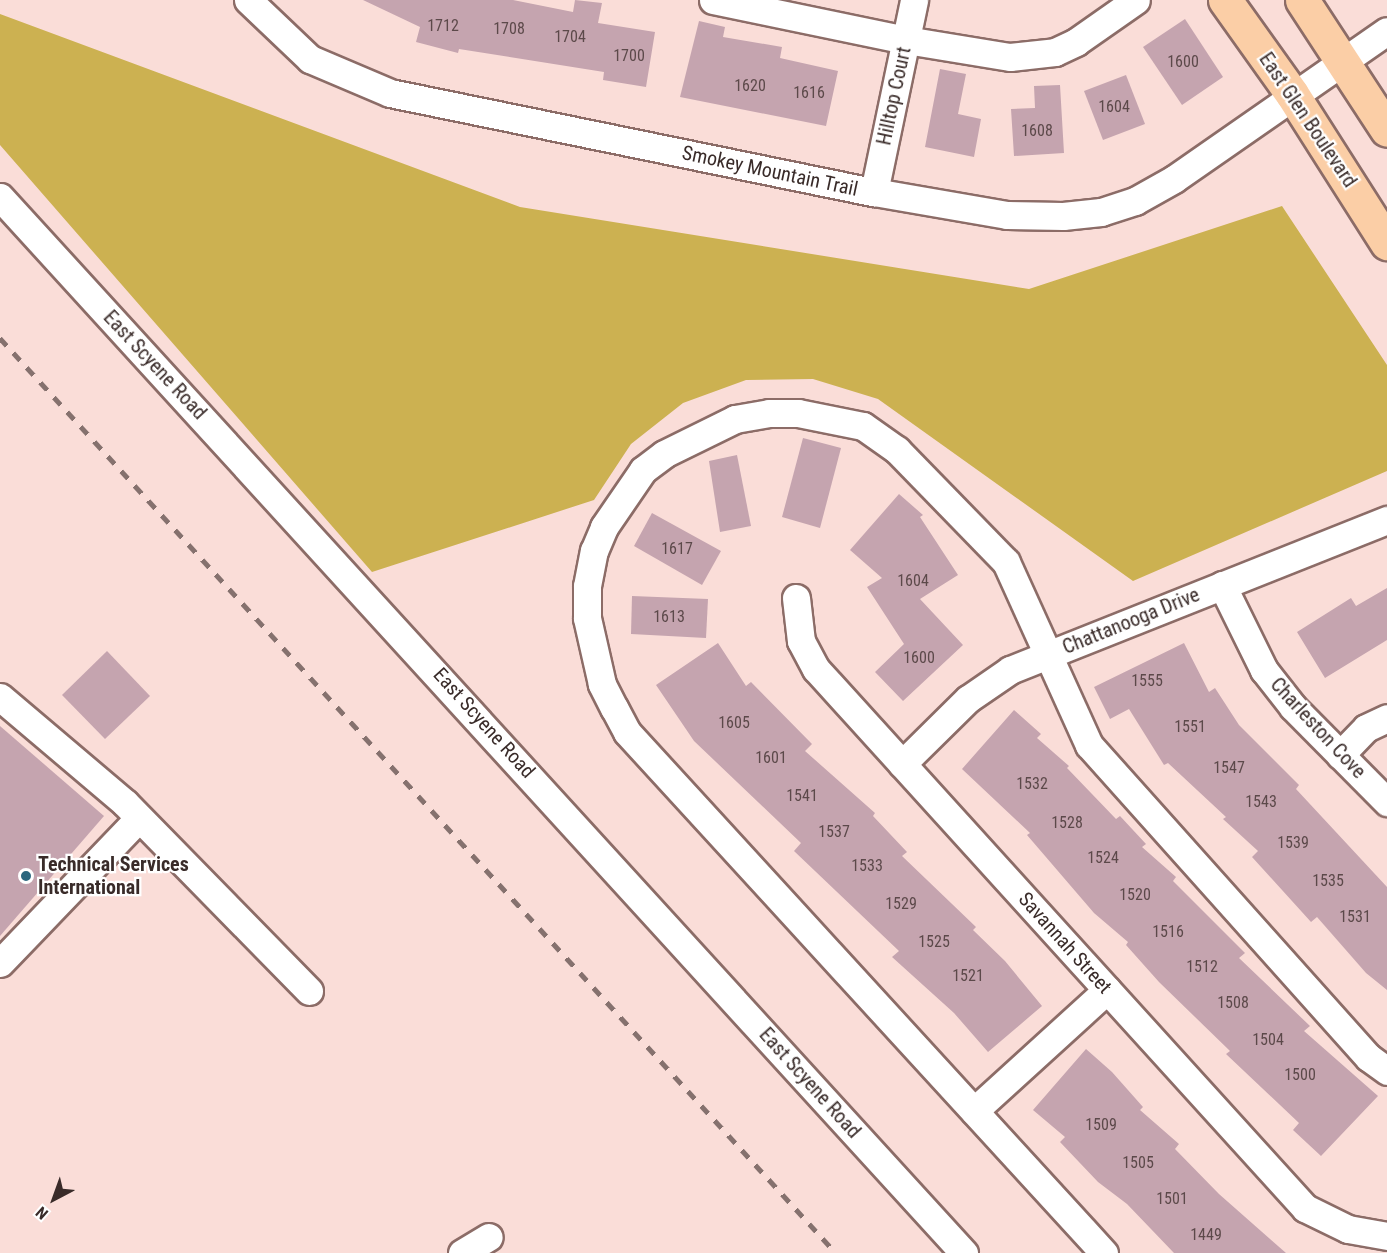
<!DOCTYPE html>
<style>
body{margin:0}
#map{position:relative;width:1387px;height:1253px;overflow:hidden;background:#faddd8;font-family:"Roboto Condensed",sans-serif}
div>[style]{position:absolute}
.forest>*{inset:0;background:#ccb151}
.building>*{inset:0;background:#c5a4af}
.roads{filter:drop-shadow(2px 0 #8c6c67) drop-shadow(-2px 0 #8c6c67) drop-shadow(0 2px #8c6c67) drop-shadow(0 -2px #8c6c67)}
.minor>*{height:27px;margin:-13.5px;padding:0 13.5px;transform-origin:13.5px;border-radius:13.5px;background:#fff}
.major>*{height:33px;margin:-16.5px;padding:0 16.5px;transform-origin:16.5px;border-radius:16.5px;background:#fbcea6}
.rail>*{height:4.5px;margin-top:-2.25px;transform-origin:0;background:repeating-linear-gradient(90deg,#85716e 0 10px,transparent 0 20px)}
.dots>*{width:16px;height:16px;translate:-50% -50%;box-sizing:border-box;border:3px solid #fff;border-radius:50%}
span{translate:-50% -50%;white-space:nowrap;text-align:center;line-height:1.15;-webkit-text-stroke:4.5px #fff;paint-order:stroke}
.number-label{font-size:16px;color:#5c494a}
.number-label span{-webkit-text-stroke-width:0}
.street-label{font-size:20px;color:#392b29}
.poi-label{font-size:20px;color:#392b29;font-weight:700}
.left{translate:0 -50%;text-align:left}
.north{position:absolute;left:24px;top:1169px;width:60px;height:60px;-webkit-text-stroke:4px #fff;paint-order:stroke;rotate:221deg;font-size:16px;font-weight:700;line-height:24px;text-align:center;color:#392b29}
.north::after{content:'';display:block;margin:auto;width:21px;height:27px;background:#392b29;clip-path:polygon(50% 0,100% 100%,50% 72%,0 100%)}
</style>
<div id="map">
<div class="forest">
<div style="clip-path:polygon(0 14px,520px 207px,1029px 289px,1282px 206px,1387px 365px,1387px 471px,1133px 581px,878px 399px,813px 379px,746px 380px,683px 403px,631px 444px,594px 500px,372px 572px,0 145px)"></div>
</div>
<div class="building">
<div style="clip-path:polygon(363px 0,513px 0,573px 12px,575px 0,602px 3px,598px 23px,655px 32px,646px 87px,603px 80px,604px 72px,459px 49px,458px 53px,416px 42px,420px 27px)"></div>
<div style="clip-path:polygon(1185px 19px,1223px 77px,1182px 105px,1143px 47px)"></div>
<div style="clip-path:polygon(699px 21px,725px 27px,723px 37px,782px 47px,780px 58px,838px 71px,826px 126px,680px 97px)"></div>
<div style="clip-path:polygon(940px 69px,966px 74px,958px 114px,981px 119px,974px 157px,925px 147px)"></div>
<div style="clip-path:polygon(1126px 75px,1145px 124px,1103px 140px,1084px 91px)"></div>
<div style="clip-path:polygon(1060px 85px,1064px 153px,1014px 156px,1011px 109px,1035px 108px,1034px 86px)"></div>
<div style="clip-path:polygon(803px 438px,841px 448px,820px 528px,782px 517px)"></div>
<div style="clip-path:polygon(737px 455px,751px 526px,720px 532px,709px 461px)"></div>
<div style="clip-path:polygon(899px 494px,923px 515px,920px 517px,958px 575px,920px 599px,963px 645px,903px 701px,875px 672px,904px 644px,867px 587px,882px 578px,850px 550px)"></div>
<div style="clip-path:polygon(652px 513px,721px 551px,702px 585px,634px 546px)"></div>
<div style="clip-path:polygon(1387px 588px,1387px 640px,1325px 678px,1297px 632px,1351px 598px,1356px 606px)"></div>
<div style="clip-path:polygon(632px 596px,708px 599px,706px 638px,631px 634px)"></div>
<div style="clip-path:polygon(718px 643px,746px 686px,751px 682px,812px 744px,805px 751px,875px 813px,873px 816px,907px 852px,902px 856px,976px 927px,973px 930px,1005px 961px,1042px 1006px,988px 1052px,954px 1013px,892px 957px,899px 951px,794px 851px,801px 843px,694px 741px,656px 685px)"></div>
<div style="clip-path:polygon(1184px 643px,1209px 692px,1215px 688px,1239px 725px,1299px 785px,1296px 789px,1387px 887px,1387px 990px,1366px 973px,1317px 917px,1311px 922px,1252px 857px,1258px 851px,1223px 819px,1226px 817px,1168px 763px,1164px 765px,1129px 709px,1110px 719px,1094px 687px)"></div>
<div style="clip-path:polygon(107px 651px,150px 696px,105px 739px,62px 695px)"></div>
<div style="clip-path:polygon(1014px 710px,1041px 734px,1037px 738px,1069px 766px,1067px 768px,1116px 819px,1120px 816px,1146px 844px,1142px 847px,1176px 877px,1173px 881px,1245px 953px,1239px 958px,1310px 1026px,1304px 1031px,1378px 1096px,1321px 1156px,1293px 1130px,1299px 1123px,1226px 1054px,1230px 1051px,1159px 982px,1126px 945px,1128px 942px,1094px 913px,1027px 835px,1030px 833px,962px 769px)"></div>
<div style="clip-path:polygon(0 726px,104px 816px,0 936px)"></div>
<div style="clip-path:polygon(1086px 1049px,1112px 1072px,1143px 1107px,1140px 1110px,1179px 1144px,1175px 1149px,1219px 1194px,1286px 1253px,1174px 1253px,1127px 1204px,1098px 1182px,1060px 1142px,1065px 1137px,1033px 1110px)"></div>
</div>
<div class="roads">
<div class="minor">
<div style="left:248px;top:0;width:86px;rotate:43.6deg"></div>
<div style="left:310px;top:59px;width:87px;rotate:23deg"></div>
<div style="left:390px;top:93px;width:494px;rotate:11.6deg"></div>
<div style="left:874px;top:192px;width:135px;rotate:9.8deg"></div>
<div style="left:1007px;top:215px;width:56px;rotate:1deg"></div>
<div style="left:1063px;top:216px;width:38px;rotate:-6deg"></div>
<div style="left:1101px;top:212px;width:36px;rotate:-18deg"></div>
<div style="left:1135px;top:201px;width:45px;rotate:-29.4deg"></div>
<div style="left:1174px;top:179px;width:259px;rotate:-34.8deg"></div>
<div style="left:713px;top:0;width:197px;rotate:11.7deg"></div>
<div style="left:906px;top:40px;width:105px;rotate:9.3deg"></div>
<div style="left:1010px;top:57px;width:45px;rotate:-6.3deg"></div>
<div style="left:1055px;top:52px;width:23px;rotate:-25deg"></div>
<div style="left:1076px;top:42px;width:73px;rotate:-35deg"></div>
<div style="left:874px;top:192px;width:196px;rotate:-78.2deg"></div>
<div style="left:0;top:197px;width:1430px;rotate:47.61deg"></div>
<div style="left:1222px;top:585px;width:95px;rotate:63.7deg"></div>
<div style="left:1264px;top:670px;width:47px;rotate:51.9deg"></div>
<div style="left:1293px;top:707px;width:134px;rotate:45.3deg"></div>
<div style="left:796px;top:598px;width:43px;rotate:83.4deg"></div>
<div style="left:801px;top:641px;width:32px;rotate:62deg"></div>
<div style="left:816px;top:669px;width:728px;rotate:47.78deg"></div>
<div style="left:1305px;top:1208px;width:48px;rotate:26deg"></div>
<div style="left:1348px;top:1229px;width:40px;rotate:10deg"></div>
<div style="left:0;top:697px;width:164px;rotate:40.3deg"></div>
<div style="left:125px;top:803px;width:263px;rotate:45.6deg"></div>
<div style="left:1340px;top:755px;width:37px;rotate:-46deg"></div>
<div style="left:1366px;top:728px;width:23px;rotate:-25deg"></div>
<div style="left:902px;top:764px;width:93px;rotate:-44.6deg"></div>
<div style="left:968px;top:699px;width:51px;rotate:-34.6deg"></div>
<div style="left:1010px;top:670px;width:406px;rotate:-21.7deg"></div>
<div style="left:0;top:963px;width:201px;rotate:-46.2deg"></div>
<div style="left:974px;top:1111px;width:180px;rotate:-42.3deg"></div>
<div style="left:462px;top:1253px;width:31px;rotate:-31deg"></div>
<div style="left:1104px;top:1253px;width:706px;rotate:-132.48deg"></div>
<div style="left:627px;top:732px;width:27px;rotate:-118deg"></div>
<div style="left:614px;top:708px;width:27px;rotate:-117deg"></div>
<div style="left:602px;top:684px;width:68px;rotate:-102.8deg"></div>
<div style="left:587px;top:618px;width:32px;rotate:-90deg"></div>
<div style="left:587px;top:586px;width:36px;rotate:-79deg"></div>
<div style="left:594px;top:551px;width:26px;rotate:-67deg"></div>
<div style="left:604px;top:527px;width:69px;rotate:-55.6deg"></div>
<div style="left:643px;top:470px;width:26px;rotate:-37deg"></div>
<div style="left:664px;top:454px;width:79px;rotate:-26.2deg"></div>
<div style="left:735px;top:419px;width:35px;rotate:-10deg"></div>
<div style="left:769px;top:413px;width:29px"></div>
<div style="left:798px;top:413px;width:66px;rotate:11.3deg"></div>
<div style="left:863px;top:426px;width:42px;rotate:35.2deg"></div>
<div style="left:897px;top:450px;width:156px;rotate:45.8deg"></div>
<div style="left:1006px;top:562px;width:201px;rotate:65.6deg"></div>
<div style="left:1089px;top:745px;width:419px;rotate:48.2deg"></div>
<div style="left:1368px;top:1057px;width:24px;rotate:36deg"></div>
</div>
<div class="major">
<div style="left:1225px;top:0;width:115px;rotate:54.5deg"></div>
<div style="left:1292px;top:94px;width:177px;rotate:57.5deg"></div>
<div style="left:1302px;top:0;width:155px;rotate:56.8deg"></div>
</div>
</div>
<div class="rail">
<div style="left:0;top:338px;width:1239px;rotate:47.58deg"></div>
</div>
<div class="dots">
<div style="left:26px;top:876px;background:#2a667e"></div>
</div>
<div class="number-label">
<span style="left:443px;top:26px">1712</span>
<span style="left:509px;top:29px">1708</span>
<span style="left:570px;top:37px">1704</span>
<span style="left:629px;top:56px">1700</span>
<span style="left:1183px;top:62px">1600</span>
<span style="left:750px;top:86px">1620</span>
<span style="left:809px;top:93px">1616</span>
<span style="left:1114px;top:107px">1604</span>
<span style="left:1037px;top:131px">1608</span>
<span style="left:677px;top:549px">1617</span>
<span style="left:913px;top:581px">1604</span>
<span style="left:669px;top:617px">1613</span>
<span style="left:919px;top:658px">1600</span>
<span style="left:1147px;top:681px">1555</span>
<span style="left:734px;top:723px">1605</span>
<span style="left:1190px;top:727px">1551</span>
<span style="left:771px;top:758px">1601</span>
<span style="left:1229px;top:768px">1547</span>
<span style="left:1032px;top:784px">1532</span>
<span style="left:802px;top:796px">1541</span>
<span style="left:1261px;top:802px">1543</span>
<span style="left:1067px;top:823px">1528</span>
<span style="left:834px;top:832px">1537</span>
<span style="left:1293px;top:843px">1539</span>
<span style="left:1103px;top:858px">1524</span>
<span style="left:867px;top:866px">1533</span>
<span style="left:1328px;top:881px">1535</span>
<span style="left:1135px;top:895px">1520</span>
<span style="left:901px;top:904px">1529</span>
<span style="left:1355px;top:917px">1531</span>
<span style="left:1168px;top:932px">1516</span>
<span style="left:934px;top:942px">1525</span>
<span style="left:1202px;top:967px">1512</span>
<span style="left:968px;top:976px">1521</span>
<span style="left:1233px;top:1003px">1508</span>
<span style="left:1268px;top:1040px">1504</span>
<span style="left:1300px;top:1075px">1500</span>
<span style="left:1101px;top:1125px">1509</span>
<span style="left:1138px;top:1163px">1505</span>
<span style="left:1172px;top:1199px">1501</span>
<span style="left:1206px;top:1235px">1449</span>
</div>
<div class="street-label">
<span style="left:894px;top:96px;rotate:-78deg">Hilltop Court</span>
<span style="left:1308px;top:120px;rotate:56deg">East Glen Boulevard</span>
<span style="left:770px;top:171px;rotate:12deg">Smokey Mountain Trail</span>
<span style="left:155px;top:365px;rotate:47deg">East Scyene Road</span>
<span style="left:1131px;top:621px;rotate:-22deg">Chattanooga Drive</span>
<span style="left:484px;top:723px;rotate:48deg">East Scyene Road</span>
<span style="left:1318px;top:728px;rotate:47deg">Charleston Cove</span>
<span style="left:1065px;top:943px;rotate:48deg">Savannah Street</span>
<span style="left:810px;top:1083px;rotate:48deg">East Scyene Road</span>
</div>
<div class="poi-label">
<span class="left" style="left:38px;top:876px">Technical Services<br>International</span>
</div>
<div class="north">N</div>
</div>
